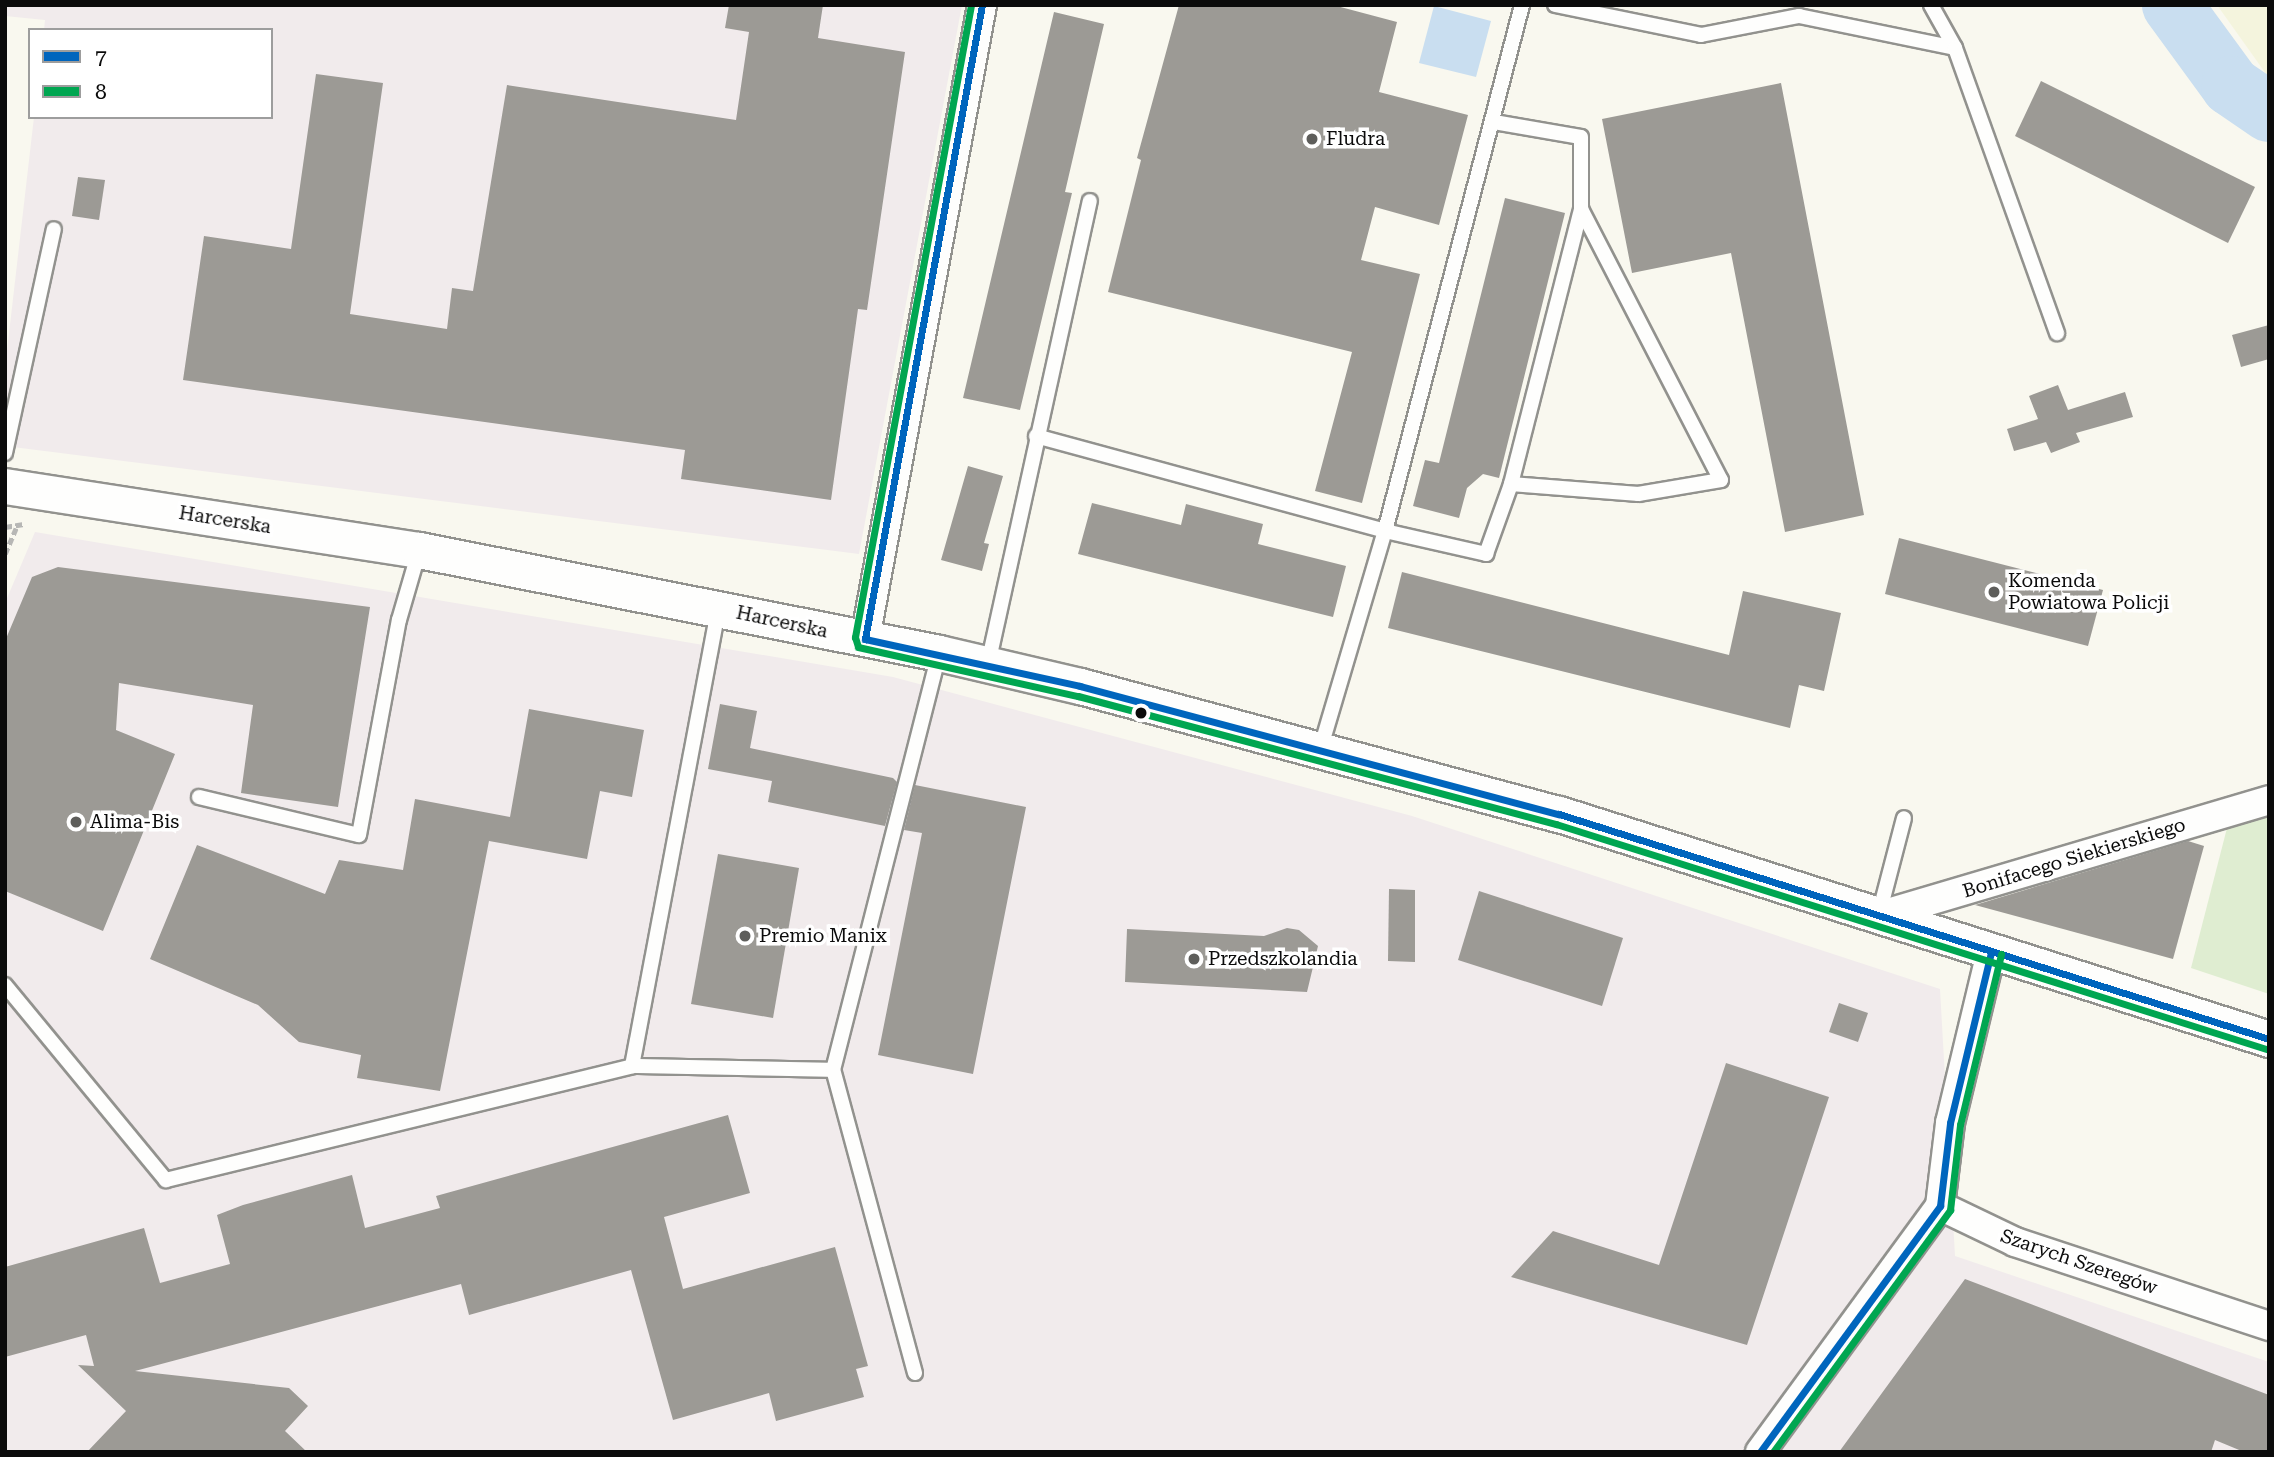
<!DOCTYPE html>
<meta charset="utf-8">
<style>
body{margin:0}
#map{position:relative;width:2274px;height:1457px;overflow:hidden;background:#f9f8ef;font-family:"Roboto Serif",serif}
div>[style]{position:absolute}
.industrial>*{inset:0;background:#f1ebec}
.farmland>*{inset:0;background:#f4f4dd}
.green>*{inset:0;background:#dfedd1}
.water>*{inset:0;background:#c9def0}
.river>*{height:60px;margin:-30px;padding:0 30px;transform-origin:30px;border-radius:30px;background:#c9def0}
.building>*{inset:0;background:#9c9a95}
.path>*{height:4.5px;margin-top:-2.25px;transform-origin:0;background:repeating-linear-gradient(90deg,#b7b7b5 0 7px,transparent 0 10.5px)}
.roads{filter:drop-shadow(2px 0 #92928e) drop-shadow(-2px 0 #92928e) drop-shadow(0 2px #92928e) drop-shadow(0 -2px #92928e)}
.service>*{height:14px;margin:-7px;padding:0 7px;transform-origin:7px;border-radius:7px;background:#fefefd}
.minor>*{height:28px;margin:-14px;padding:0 14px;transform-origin:14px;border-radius:14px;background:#fefefd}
.tertiary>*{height:35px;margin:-17.5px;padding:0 17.5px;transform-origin:17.5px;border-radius:17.5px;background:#fefefd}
.bus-1>*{height:7px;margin:-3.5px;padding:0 3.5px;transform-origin:3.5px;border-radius:3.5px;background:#0065bd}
.bus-2>*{height:7px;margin:-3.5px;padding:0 3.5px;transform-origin:3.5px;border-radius:3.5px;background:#00a651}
.dots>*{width:19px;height:19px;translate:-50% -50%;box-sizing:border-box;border:4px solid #fff;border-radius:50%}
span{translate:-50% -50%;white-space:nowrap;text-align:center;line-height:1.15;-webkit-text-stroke:7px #fff;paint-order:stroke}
.poi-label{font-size:19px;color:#0b0b0b}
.left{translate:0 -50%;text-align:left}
.street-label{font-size:19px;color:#0b0b0b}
.frame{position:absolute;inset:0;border:7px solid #0b0b0b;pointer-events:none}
.legend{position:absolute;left:28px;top:28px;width:245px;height:91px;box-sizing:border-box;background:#fff;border:2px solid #9d9d9d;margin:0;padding:9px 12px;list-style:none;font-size:21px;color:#0b0b0b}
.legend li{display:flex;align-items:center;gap:14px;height:35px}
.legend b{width:35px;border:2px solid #9d9d9d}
</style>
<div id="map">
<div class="industrial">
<div style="clip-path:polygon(5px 5px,962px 5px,859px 554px,5px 446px,5px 368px,34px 117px,271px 117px,271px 30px,44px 30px,45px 20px,5px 16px)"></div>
<div style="clip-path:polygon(35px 532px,893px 677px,1412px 816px,1940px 989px,1955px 1256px,2269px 1362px,2269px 1452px,5px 1452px,5px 603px)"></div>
</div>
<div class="farmland">
<div style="clip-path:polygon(2217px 5px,2269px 5px,2269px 78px)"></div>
</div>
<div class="green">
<div style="clip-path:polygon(2269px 817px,2269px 994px,2191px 968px,2227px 828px)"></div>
</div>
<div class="water">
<div style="clip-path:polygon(1434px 6px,1491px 21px,1476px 77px,1419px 63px)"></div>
</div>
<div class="river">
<div style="left:2172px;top:5px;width:100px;rotate:53.9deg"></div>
<div style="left:2231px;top:86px;width:46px;rotate:34.4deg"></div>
</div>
<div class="building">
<div style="clip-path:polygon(729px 5px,823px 5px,818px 38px,905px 52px,867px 310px,858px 309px,831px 500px,681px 479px,685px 450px,183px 380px,204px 236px,291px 249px,316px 74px,383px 83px,350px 314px,447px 329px,452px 288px,473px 291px,507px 85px,736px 120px,749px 32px,725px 28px)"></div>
<div style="clip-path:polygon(1179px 5px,1333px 5px,1397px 22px,1379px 92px,1468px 115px,1439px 225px,1375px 207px,1361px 260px,1420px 274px,1362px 503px,1315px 491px,1352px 352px,1108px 292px,1141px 160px,1137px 158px)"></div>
<div style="clip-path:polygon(1054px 12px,1104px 24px,1065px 192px,1072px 193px,1020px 410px,963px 398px)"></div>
<div style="clip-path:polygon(2041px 81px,2255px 187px,2228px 243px,2015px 136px)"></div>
<div style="clip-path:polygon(1781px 83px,1864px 515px,1785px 532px,1731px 253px,1632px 273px,1602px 119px)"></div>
<div style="clip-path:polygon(78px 177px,105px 180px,99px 220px,72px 216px)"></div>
<div style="clip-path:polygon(1505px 198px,1565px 213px,1499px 478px,1483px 474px,1467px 488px,1459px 518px,1413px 506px,1425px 460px,1439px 463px)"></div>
<div style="clip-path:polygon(2269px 325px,2269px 359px,2241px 367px,2232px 335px)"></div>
<div style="clip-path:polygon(2058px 385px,2068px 410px,2125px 392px,2133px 417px,2076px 433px,2080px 442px,2051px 453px,2046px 442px,2014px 451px,2007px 429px,2038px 419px,2029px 396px)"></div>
<div style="clip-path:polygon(968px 466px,1003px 476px,984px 543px,989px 544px,982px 571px,941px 560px)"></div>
<div style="clip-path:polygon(1092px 503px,1181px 525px,1186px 504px,1263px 524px,1258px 544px,1346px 566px,1333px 617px,1078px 554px)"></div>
<div style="clip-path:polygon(1899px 538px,2103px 590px,2088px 646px,1885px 594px)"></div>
<div style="clip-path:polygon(58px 567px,370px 607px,338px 807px,241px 793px,253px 705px,119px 683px,116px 730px,175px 754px,103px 931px,5px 891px,5px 641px,32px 577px)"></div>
<div style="clip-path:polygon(1402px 572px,1729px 655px,1743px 591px,1841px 613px,1824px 691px,1799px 685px,1790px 728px,1388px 628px)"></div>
<div style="clip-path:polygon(720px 704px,757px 711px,750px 748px,893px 778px,897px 782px,885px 826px,768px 802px,772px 781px,708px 769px)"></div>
<div style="clip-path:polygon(529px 709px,644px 730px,632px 797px,600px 791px,587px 859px,489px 841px,440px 1091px,357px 1078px,361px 1055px,299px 1042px,258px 1005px,150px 959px,197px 845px,325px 894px,339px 860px,403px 870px,415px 799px,510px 817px)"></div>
<div style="clip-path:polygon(915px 785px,1026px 807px,973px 1074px,878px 1055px,922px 833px,904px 830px)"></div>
<div style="clip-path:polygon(2188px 841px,2204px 846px,2173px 959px,1975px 905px)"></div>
<div style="clip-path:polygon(718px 854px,799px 868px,773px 1018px,691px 1004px)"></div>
<div style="clip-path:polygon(1389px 889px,1415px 890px,1415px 962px,1388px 961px)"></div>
<div style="clip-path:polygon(1479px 891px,1623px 938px,1602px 1006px,1458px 960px)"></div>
<div style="clip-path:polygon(1287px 928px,1299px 930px,1318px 946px,1307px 992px,1125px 982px,1127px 929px,1264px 936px)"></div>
<div style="clip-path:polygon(1839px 1003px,1868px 1013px,1858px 1042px,1829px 1032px)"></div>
<div style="clip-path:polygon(1726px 1063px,1829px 1097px,1747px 1345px,1511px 1277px,1553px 1231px,1659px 1265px)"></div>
<div style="clip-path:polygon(728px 1115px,750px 1193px,664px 1217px,683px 1289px,835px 1247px,868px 1366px,856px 1369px,864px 1397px,776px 1421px,769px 1393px,673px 1420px,631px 1270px,469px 1315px,461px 1284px,135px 1371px,289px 1388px,308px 1406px,285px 1431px,307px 1452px,87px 1452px,126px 1411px,78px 1365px,94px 1366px,86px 1335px,5px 1357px,5px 1267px,144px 1228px,160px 1283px,230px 1264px,217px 1215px,243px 1205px,352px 1175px,365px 1228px,440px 1208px,436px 1196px)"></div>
<div style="clip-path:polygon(1965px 1279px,2269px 1395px,2269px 1452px,2244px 1452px,2215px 1440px,2211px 1452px,1839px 1452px)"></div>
</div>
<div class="path">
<div style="left:5px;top:527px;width:19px;rotate:-9deg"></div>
<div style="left:5px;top:554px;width:28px;rotate:-67deg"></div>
</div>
<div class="roads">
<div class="service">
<div style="left:1555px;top:5px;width:149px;rotate:11.6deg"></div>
<div style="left:1701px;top:35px;width:100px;rotate:-11deg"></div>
<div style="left:1799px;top:16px;width:159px;rotate:11.6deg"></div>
<div style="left:1931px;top:5px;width:49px;rotate:60.8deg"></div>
<div style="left:1955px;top:48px;width:303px;rotate:70.3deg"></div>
<div style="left:1494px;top:122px;width:88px;rotate:9.8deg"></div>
<div style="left:1581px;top:137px;width:72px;rotate:90deg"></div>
<div style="left:1581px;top:209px;width:305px;rotate:62.7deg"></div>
<div style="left:1721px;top:480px;width:84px;rotate:170.4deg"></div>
<div style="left:1638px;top:494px;width:127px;rotate:-175.5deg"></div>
<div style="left:1036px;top:436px;width:362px;rotate:15.2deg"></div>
<div style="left:1385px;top:531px;width:104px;rotate:12.8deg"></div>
<div style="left:1486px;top:554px;width:74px;rotate:-70.3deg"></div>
<div style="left:1511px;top:484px;width:284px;rotate:-75.7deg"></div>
<div style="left:5px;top:453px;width:229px;rotate:-77.7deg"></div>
<div style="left:988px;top:664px;width:474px;rotate:-77.6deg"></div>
<div style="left:1320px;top:750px;width:228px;rotate:-73.5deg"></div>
<div style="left:1385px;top:531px;width:544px;rotate:-75.4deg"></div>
<div style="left:199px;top:797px;width:164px;rotate:13.4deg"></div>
<div style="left:359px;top:835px;width:219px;rotate:-79.5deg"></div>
<div style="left:399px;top:620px;width:72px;rotate:-73.8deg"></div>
<div style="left:1879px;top:914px;width:99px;rotate:-75.4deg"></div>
<div style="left:5px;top:985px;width:253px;rotate:50.5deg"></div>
<div style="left:166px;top:1180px;width:480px;rotate:-13.7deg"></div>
<div style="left:632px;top:1066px;width:201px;rotate:1.1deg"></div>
<div style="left:632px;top:1066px;width:464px;rotate:-79.3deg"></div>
<div style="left:915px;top:1373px;width:314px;rotate:-105.1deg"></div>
<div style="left:833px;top:1070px;width:429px;rotate:-75.7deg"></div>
</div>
<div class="minor">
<div style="left:865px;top:639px;width:645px;rotate:-79.54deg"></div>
<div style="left:1878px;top:916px;width:408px;rotate:-16.5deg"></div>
<div style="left:1940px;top:1206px;width:83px;rotate:25.6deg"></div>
<div style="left:2015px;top:1242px;width:268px;rotate:18.3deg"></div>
<div style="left:1760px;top:1452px;width:305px;rotate:-53.8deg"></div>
<div style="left:1940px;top:1206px;width:84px;rotate:-83.1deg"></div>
<div style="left:1950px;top:1123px;width:176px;rotate:-76.5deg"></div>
</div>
<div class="tertiary">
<div style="left:5px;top:486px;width:419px;rotate:8.8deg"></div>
<div style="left:419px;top:550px;width:530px;rotate:11.2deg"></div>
<div style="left:939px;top:653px;width:145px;rotate:13.2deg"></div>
<div style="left:1080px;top:686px;width:496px;rotate:15deg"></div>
<div style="left:1559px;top:814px;width:745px;rotate:17.58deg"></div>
</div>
</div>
<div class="bus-1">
<div style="left:982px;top:5px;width:645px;rotate:100.46deg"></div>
<div style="left:865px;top:639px;width:220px;rotate:12.3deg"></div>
<div style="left:1080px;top:686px;width:496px;rotate:15deg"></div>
<div style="left:1559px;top:814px;width:745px;rotate:17.58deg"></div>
<div style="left:1760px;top:1452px;width:305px;rotate:-53.8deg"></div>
<div style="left:1940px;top:1206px;width:84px;rotate:-83.1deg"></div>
<div style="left:1950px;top:1123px;width:176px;rotate:-76.5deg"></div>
</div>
<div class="bus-2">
<div style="left:971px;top:5px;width:643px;rotate:100.4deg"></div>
<div style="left:855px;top:637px;width:10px;rotate:73deg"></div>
<div style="left:858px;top:647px;width:225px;rotate:12.6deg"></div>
<div style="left:1078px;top:696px;width:495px;rotate:15deg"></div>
<div style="left:1556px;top:824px;width:745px;rotate:17.58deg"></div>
<div style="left:1773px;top:1452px;width:300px;rotate:-53.8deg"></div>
<div style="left:1950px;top:1210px;width:86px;rotate:-83.3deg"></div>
<div style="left:1960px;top:1125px;width:176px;rotate:-76.5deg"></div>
</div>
<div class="dots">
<div style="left:1312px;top:139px;background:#5e5e5b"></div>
<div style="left:1994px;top:592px;background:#5e5e5b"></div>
<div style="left:1141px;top:713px;background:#0b0b0b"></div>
<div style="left:76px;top:822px;background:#5e5e5b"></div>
<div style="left:745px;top:936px;background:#5e5e5b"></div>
<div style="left:1194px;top:959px;background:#5e5e5b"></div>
</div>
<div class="poi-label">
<span class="left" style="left:1326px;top:139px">Fludra</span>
<span class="left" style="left:2008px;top:592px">Komenda<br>Powiatowa Policji</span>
<span class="left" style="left:90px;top:822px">Alima-Bis</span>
<span class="left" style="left:759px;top:936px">Premio Manix</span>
<span class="left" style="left:1208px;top:959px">Przedszkolandia</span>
</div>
<div class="street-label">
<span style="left:225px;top:520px;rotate:9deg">Harcerska</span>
<span style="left:782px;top:622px;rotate:12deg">Harcerska</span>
<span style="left:2074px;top:858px;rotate:-17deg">Bonifacego Siekierskiego</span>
<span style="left:2079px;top:1262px;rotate:19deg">Szarych Szeregów</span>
</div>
<div class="frame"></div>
<ul class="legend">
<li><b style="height:9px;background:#0065bd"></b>7</li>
<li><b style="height:9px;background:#00a651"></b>8</li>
</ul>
</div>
